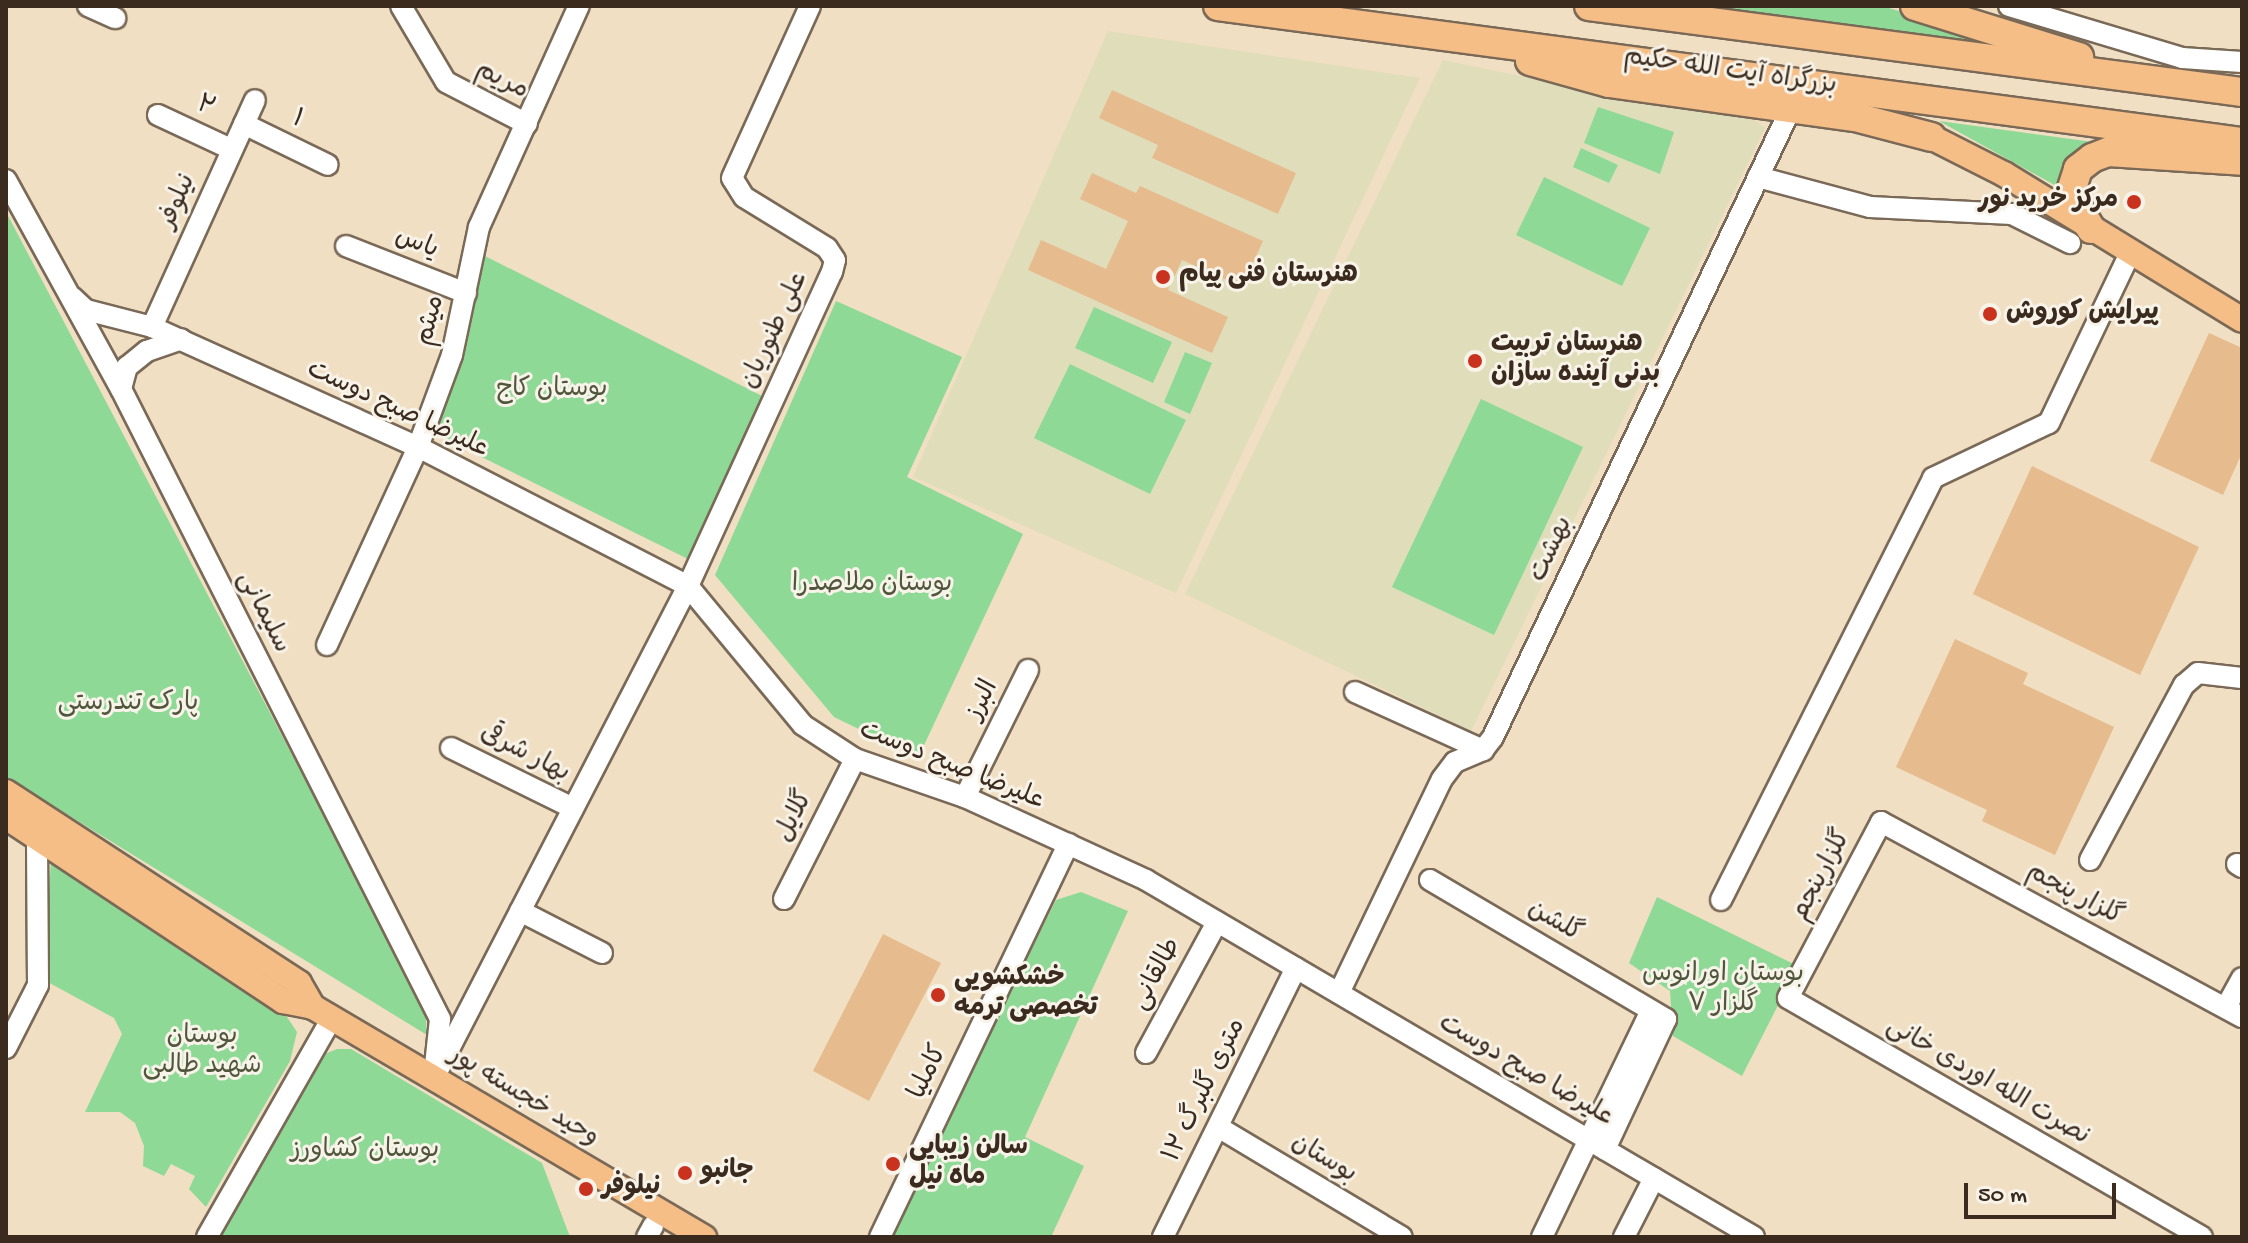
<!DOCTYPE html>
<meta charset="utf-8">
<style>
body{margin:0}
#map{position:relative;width:2248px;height:1243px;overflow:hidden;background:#f0dfc2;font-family:"Gochi Hand","Playpen Sans Arabic",sans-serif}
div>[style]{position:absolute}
.built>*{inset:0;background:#e0ddbb}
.green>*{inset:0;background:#8ed996}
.building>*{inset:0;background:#e6bb8d}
.roads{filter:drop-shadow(2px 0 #7a6957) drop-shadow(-2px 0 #7a6957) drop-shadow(0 2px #7a6957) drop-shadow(0 -2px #7a6957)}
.minor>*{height:20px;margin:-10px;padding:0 10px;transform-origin:10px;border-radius:10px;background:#fff}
.major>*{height:24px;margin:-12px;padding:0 12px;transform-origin:12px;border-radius:12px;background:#f6be87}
.highway>*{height:28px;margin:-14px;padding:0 14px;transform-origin:14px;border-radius:14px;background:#f6be87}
.dots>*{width:22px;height:22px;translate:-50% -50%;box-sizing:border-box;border:4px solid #f7f3e8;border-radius:50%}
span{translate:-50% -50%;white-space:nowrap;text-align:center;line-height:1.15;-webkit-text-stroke:6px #f7f3e8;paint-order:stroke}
.street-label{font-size:26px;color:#3b2a1e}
.poi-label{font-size:26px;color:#3b2a1e;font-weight:700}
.right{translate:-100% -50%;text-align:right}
.left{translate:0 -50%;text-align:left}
.park-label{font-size:26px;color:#50563c}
.frame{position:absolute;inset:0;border:8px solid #3b2a1e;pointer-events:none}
.scale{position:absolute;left:1964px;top:1183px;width:152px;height:36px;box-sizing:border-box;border:4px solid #3b2a1e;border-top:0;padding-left:10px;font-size:24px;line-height:28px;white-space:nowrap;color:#3b2a1e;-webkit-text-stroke:6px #f7f3e8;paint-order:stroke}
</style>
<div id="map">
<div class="built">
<div style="clip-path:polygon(1108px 31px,1420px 78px,1176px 593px,913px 477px)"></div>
<div style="clip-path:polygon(1443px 60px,1601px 93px,1747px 115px,1765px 128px,1471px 731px,1185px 594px)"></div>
</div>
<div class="green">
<div style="clip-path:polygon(1682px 6px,1882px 6px,2052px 56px)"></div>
<div style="clip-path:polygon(1598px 107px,1674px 132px,1660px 174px,1584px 143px)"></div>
<div style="clip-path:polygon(1939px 121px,2093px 142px,2066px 157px,2058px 187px)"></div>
<div style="clip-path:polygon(1581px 148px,1618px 165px,1609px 183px,1573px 167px)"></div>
<div style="clip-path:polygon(1544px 177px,1650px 228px,1622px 286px,1516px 235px)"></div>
<div style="clip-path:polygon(6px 212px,425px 1007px,427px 1035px,6px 777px)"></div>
<div style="clip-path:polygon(485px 256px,764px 397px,690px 560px,431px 432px,463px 361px)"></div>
<div style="clip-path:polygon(836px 301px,962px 357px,907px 477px,1023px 534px,918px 758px,834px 717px,715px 575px)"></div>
<div style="clip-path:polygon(1094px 307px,1172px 342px,1153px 383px,1075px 348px)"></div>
<div style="clip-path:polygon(1185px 352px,1212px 363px,1190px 414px,1164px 402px)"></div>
<div style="clip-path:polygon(1070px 364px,1186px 420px,1150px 494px,1034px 438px)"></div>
<div style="clip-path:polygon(1481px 399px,1583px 447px,1494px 635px,1392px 587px)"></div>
<div style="clip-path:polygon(51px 859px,281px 1008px,297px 1032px,290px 1061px,206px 1207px,189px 1189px,195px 1176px,171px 1164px,164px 1176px,143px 1166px,144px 1146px,135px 1123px,120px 1112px,85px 1112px,122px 1034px,114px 1018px,44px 980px)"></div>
<div style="clip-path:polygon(1081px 892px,1128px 911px,1025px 1137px,1084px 1166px,1051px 1237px,887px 1237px,1056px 900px)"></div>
<div style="clip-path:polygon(1657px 897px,1798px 966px,1742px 1076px,1673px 1036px,1670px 991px,1629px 963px)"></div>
<div style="clip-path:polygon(337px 1049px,351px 1049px,542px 1163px,570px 1237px,218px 1237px,325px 1054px)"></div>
</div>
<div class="building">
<div style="clip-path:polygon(1112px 90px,1296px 173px,1278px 214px,1152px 158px,1158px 145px,1099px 118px)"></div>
<div style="clip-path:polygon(1092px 173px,1136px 193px,1140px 186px,1263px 241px,1242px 287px,1182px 260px,1168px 290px,1228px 317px,1212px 353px,1028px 270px,1041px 240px,1106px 269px,1128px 221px,1080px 199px)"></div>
<div style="clip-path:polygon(2209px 333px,2242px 348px,2242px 453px,2223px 495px,2150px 461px)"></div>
<div style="clip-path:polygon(2032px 466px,2199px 547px,2140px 675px,1973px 594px)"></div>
<div style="clip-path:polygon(1955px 639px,2028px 673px,2023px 684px,2114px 727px,2055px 855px,1982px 821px,1987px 810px,1896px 767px)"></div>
<div style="clip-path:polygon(883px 934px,941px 963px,869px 1101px,813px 1071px)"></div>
</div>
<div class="roads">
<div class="minor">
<div style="left:88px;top:6px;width:30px;rotate:24deg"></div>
<div style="left:401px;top:6px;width:88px;rotate:59.4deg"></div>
<div style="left:446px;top:82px;width:91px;rotate:27.4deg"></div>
<div style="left:2009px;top:6px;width:181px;rotate:16.7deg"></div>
<div style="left:2182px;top:58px;width:60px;rotate:3.8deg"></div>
<div style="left:158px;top:115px;width:81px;rotate:25deg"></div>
<div style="left:244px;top:124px;width:93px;rotate:26deg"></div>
<div style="left:1758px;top:177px;width:116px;rotate:15deg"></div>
<div style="left:1870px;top:207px;width:142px;rotate:2.8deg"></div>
<div style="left:2012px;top:214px;width:65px;rotate:26.6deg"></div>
<div style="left:6px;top:180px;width:239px;rotate:61.2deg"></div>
<div style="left:121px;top:389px;width:706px;rotate:63.14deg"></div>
<div style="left:440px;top:1019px;width:47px;rotate:96.1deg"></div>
<div style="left:346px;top:246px;width:129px;rotate:21.4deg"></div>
<div style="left:72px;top:297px;width:19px;rotate:43deg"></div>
<div style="left:86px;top:310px;width:68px;rotate:14.4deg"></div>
<div style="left:152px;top:327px;width:292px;rotate:24.3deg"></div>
<div style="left:418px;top:447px;width:304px;rotate:27.2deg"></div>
<div style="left:688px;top:586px;width:180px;rotate:50.4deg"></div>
<div style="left:803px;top:725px;width:62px;rotate:33.2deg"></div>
<div style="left:855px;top:759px;width:116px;rotate:19.1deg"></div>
<div style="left:965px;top:797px;width:199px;rotate:24.6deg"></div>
<div style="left:1146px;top:880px;width:705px;rotate:30.42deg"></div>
<div style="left:152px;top:327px;width:249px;rotate:-65.6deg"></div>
<div style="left:121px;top:389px;width:23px;rotate:-75deg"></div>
<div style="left:127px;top:367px;width:26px;rotate:-39deg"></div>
<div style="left:147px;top:351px;width:36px;rotate:-19deg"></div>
<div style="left:327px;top:645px;width:218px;rotate:-65.3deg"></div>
<div style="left:418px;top:447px;width:98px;rotate:-69.7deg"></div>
<div style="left:452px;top:355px;width:131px;rotate:-78.1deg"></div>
<div style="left:479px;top:227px;width:243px;rotate:-65.7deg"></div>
<div style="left:1355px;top:692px;width:141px;rotate:24.4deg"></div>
<div style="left:451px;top:748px;width:136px;rotate:26.2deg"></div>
<div style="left:965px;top:797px;width:142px;rotate:-63.6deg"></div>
<div style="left:2090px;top:860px;width:199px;rotate:-61.8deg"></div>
<div style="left:2184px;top:685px;width:18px;rotate:-41deg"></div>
<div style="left:2198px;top:673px;width:44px;rotate:6.5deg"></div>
<div style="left:2237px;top:864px;width:6px;rotate:31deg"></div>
<div style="left:1430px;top:880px;width:274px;rotate:30.5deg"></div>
<div style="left:1666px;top:1019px;width:144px;rotate:115.1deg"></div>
<div style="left:784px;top:899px;width:157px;rotate:-63.1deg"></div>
<div style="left:1721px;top:900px;width:472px;rotate:-63.3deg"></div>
<div style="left:1933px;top:478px;width:128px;rotate:-25.4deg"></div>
<div style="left:2049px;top:423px;width:188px;rotate:-64.5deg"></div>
<div style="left:520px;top:911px;width:92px;rotate:27.1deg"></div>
<div style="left:1339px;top:993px;width:237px;rotate:-64.3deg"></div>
<div style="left:1442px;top:779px;width:21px;rotate:-53deg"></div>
<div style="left:1455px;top:762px;width:30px;rotate:-23deg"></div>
<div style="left:1483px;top:750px;width:16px;rotate:-52deg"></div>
<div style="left:1493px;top:737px;width:696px;rotate:-64.65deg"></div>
<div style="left:2226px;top:1007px;width:33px;rotate:-61deg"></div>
<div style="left:6px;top:1048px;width:71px;rotate:-63.1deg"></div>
<div style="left:38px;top:985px;width:148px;rotate:-90.4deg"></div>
<div style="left:1146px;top:1053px;width:149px;rotate:-61.5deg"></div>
<div style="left:434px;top:1078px;width:554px;rotate:-62.69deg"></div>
<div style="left:688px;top:586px;width:345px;rotate:-65.4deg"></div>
<div style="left:832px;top:272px;width:12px;rotate:-76deg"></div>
<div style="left:835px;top:260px;width:14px;rotate:-124deg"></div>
<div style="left:827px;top:248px;width:97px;rotate:-148.4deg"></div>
<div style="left:744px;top:197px;width:22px;rotate:-122deg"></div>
<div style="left:732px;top:178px;width:189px;rotate:-65.6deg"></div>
<div style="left:1218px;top:1127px;width:214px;rotate:30.9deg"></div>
<div style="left:207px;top:1237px;width:252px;rotate:-60.3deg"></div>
<div style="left:647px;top:1237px;width:13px;rotate:-61deg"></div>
<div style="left:880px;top:1237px;width:436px;rotate:-64.4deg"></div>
<div style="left:1163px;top:1237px;width:300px;rotate:-63.7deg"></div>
<div style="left:1542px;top:1237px;width:251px;rotate:-64.3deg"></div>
<div style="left:1624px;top:1237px;width:66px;rotate:-63deg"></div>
<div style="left:2202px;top:1237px;width:478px;rotate:-150deg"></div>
<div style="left:1788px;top:998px;width:199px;rotate:-62.1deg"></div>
<div style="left:1881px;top:822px;width:410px;rotate:28.4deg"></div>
</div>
<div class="major">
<div style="left:1931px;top:137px;width:82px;rotate:26.9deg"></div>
<div style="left:2004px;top:174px;width:279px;rotate:31.5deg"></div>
<div style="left:6px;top:792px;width:350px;rotate:33.1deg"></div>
<div style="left:299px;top:983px;width:28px;rotate:60deg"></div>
<div style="left:6px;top:817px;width:333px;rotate:33.6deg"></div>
<div style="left:283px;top:1001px;width:31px;rotate:11deg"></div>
<div style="left:313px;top:1007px;width:454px;rotate:30.5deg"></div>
</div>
<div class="highway">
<div style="left:1218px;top:6px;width:1033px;rotate:7.57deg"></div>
<div style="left:1589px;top:6px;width:659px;rotate:7.5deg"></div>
<div style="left:1915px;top:6px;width:172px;rotate:17.3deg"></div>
<div style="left:1530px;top:61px;width:82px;rotate:15.6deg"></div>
<div style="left:1609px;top:83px;width:248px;rotate:7.9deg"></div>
<div style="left:1855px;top:117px;width:79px;rotate:14.7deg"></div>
<div style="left:2091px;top:229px;width:41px;rotate:-121deg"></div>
<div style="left:2070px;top:194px;width:26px;rotate:-72deg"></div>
<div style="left:2078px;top:169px;width:18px;rotate:-38deg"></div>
<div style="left:2092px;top:158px;width:17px;rotate:-21deg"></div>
<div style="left:2108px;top:152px;width:134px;rotate:3.8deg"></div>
</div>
</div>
<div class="dots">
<div style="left:2134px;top:202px;background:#c8321e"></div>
<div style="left:1163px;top:277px;background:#c8321e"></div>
<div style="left:1990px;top:314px;background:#c8321e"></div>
<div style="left:1475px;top:361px;background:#c8321e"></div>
<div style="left:938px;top:995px;background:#c8321e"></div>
<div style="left:893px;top:1164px;background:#c8321e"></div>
<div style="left:685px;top:1173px;background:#c8321e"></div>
<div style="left:586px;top:1189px;background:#c8321e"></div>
</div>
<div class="street-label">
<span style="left:1730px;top:73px;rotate:8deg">بزرگراه آیت الله حکیم</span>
<span style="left:501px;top:82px;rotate:26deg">مریم</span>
<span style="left:205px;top:108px;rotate:25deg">۲</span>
<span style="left:297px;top:121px;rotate:26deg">۱</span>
<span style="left:179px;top:202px;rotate:-66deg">نیلوفر</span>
<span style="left:416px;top:245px;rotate:21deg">یاس</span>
<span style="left:432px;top:321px;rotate:-76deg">میثم</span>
<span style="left:776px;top:331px;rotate:-65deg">علی طنوریان</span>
<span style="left:397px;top:411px;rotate:25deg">علیرضا صبح دوست</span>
<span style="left:1553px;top:550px;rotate:-65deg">بهشت</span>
<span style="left:262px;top:613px;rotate:63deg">سلیمانی</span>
<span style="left:984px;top:701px;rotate:-63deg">البرز</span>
<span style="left:524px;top:755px;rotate:27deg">بهار شرقی</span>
<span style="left:951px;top:767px;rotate:22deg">علیرضا صبح دوست</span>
<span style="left:796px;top:817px;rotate:-63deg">گلایل</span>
<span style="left:1823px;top:876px;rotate:-62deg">گلزارپنجم</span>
<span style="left:2074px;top:896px;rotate:28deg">گلزار پنجم</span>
<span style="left:1554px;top:923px;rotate:30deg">گلشن</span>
<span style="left:1158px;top:975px;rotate:-62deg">طالقانی</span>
<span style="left:1525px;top:1072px;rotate:30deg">علیرضا صبح دوست</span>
<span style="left:930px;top:1073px;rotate:-64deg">کاملیا</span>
<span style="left:1987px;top:1083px;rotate:30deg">نصرت الله اوردی خانی</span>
<span style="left:1206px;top:1091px;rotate:-64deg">۱۲ متری گلبرگ</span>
<span style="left:523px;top:1098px;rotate:31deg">وحید خجسته پور</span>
<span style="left:1323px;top:1160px;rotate:31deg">بوستان</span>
</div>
<div class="poi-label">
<span class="right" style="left:2118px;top:202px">مرکز خرید نور</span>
<span class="left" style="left:1179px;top:277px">هنرستان فنی پیام</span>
<span class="left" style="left:2006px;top:314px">پیرایش کوروش</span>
<span class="left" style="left:1491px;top:361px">هنرستان تربیت<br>بدنی آینده سازان</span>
<span class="left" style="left:954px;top:995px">خشکشویی<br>تخصصی ترمه</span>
<span class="left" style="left:909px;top:1164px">سالن زیبایی<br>ماه نیل</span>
<span class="left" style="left:701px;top:1173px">جانبو</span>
<span class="left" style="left:602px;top:1189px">نیلوفر</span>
</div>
<div class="park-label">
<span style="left:552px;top:391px">بوستان کاج</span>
<span style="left:872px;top:586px">بوستان ملاصدرا</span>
<span style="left:128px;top:705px">پارک تندرستی</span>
<span style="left:1723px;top:991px">بوستان اورانوس<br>گلزار ۷</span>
<span style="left:202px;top:1053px">بوستان<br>شهید طالبی</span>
<span style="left:365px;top:1152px">بوستان کشاورز</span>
</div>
<div class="frame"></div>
<div class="scale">50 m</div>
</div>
